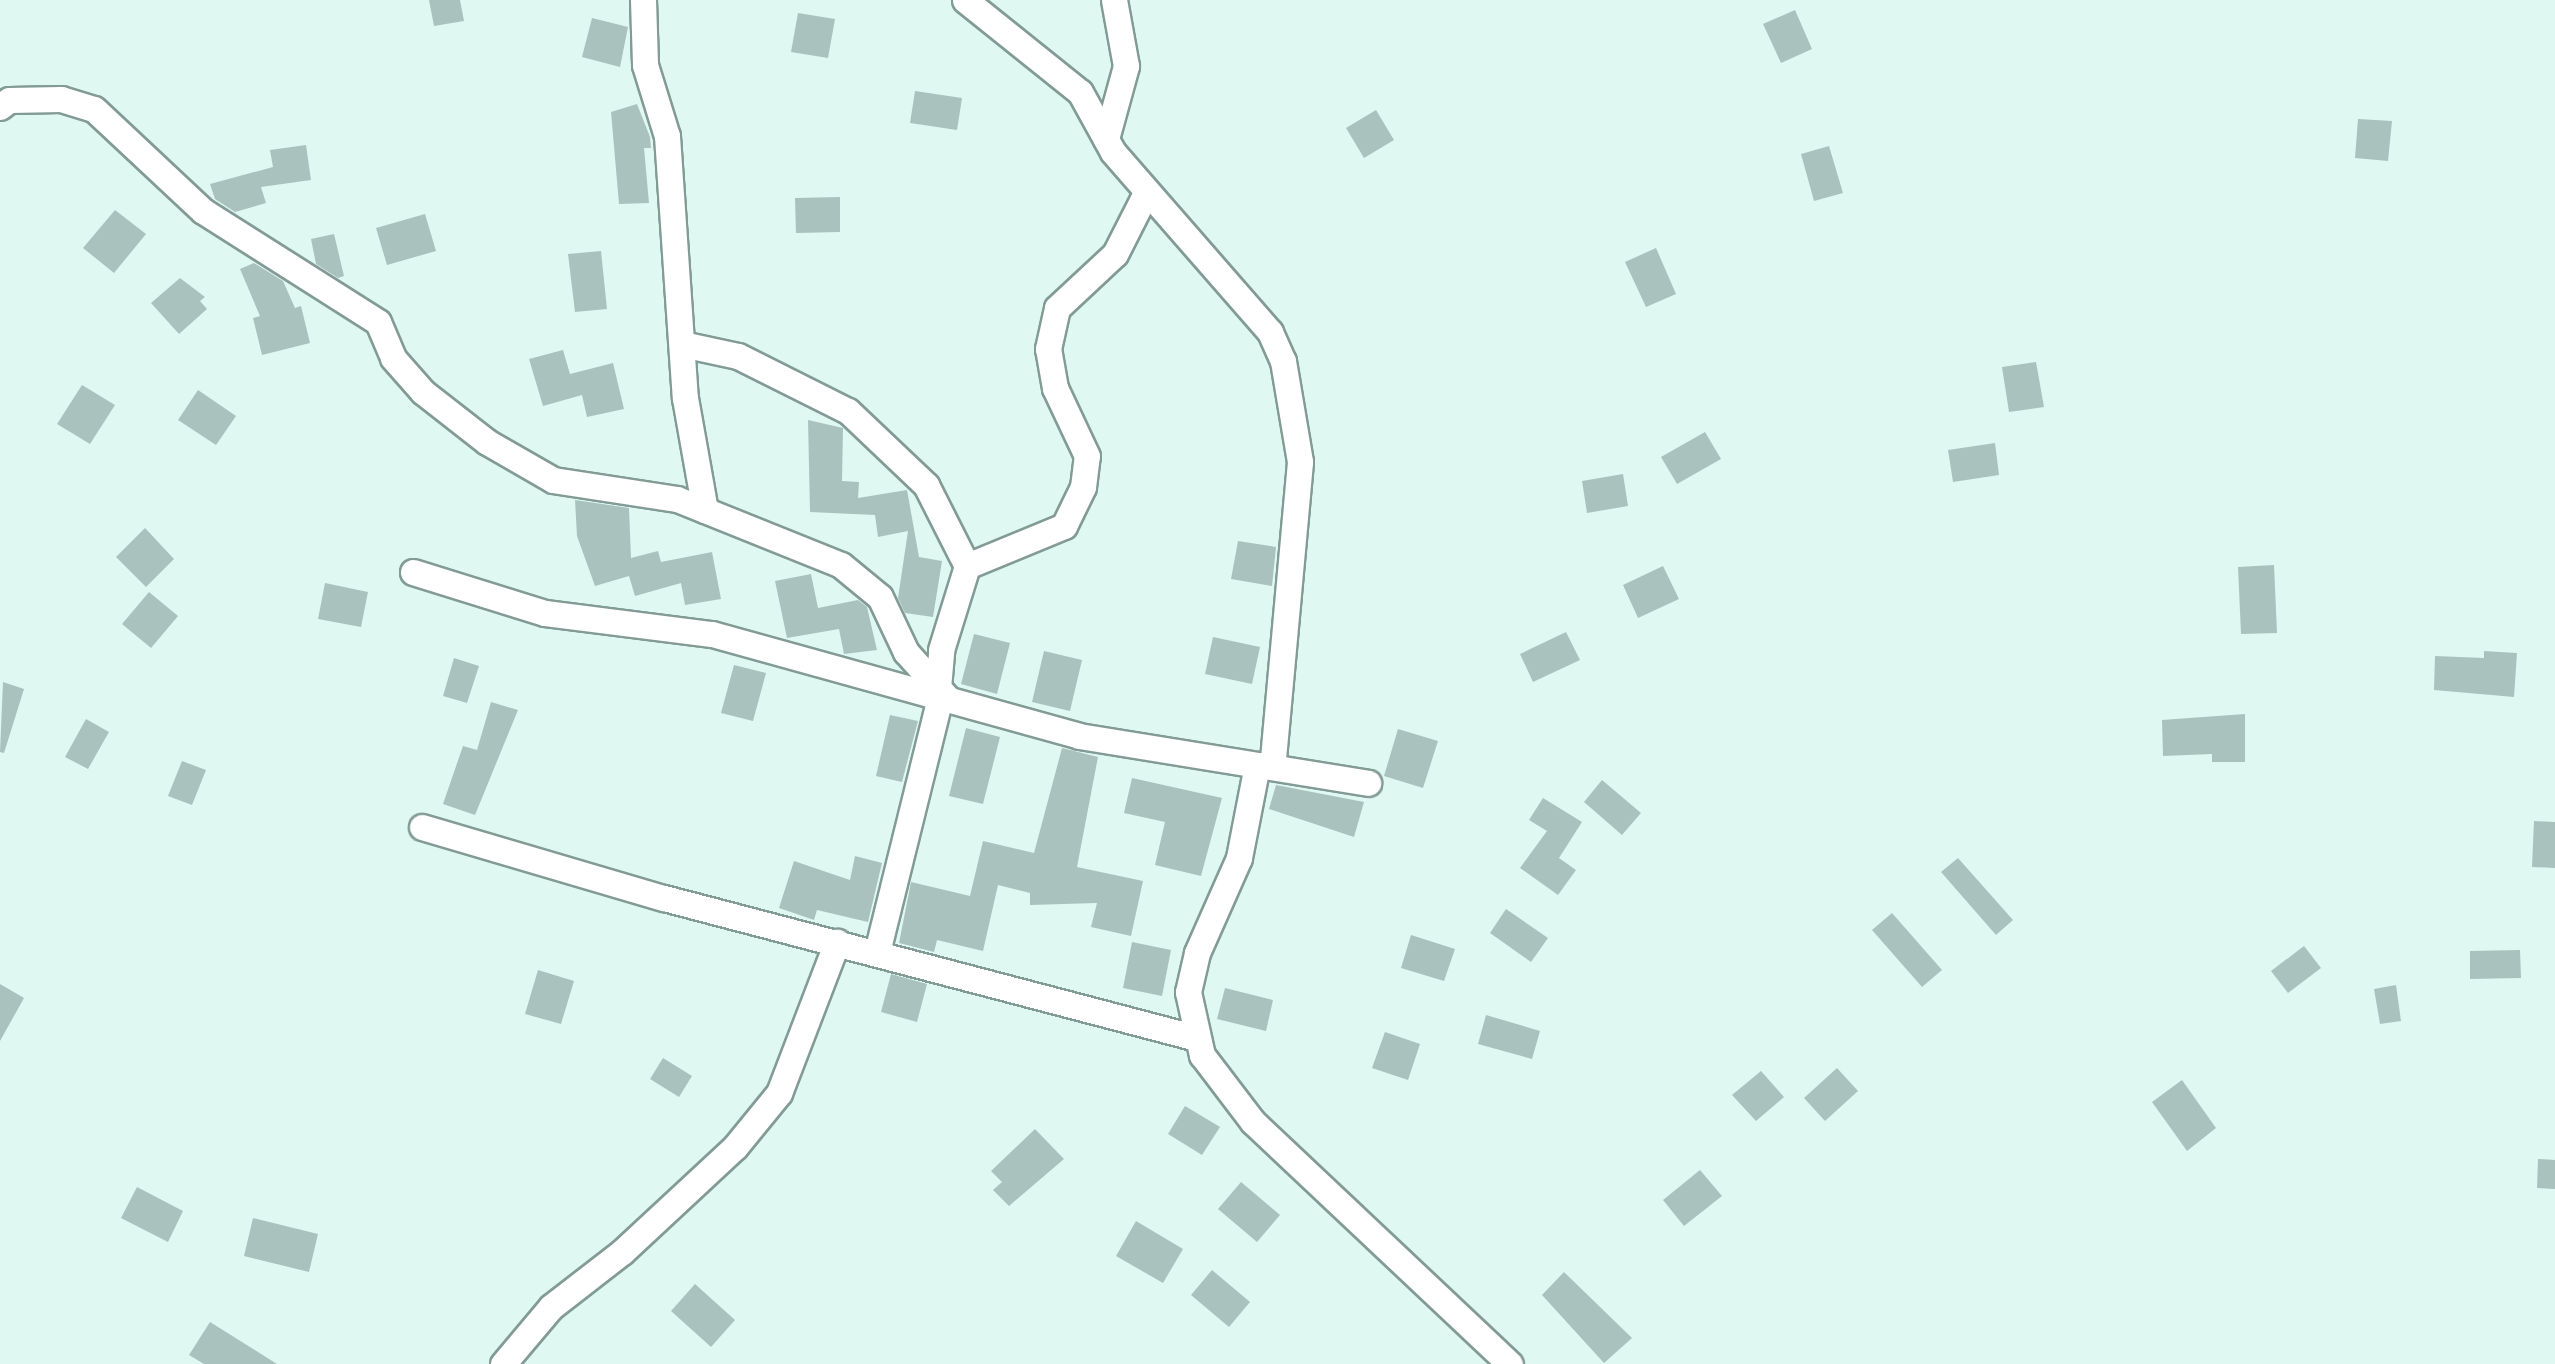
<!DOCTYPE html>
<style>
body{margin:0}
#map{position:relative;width:2555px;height:1364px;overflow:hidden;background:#dff8f2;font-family:Rubik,sans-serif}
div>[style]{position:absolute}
.building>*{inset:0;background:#aac2bd}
.roads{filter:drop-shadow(2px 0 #839b95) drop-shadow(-2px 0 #839b95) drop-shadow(0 2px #839b95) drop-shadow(0 -2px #839b95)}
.minor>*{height:25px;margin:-12.5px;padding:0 12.5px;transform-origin:12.5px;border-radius:12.5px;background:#fff}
span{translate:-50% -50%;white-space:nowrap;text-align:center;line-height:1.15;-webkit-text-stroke:10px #fff;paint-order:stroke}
</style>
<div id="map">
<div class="building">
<div style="clip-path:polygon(429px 0,460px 0,464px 21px,434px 26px)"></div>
<div style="clip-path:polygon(1795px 10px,1812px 49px,1781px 63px,1763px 24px)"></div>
<div style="clip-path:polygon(798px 13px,835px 19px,828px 58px,791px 52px)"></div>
<div style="clip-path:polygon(592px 18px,628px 27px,620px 67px,582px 57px)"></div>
<div style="clip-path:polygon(915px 91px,962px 98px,957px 130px,910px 123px)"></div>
<div style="clip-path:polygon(637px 104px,650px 137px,651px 148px,644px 148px,649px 203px,619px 204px,611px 112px)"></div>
<div style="clip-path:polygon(1376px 110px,1394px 140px,1364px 158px,1346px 128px)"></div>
<div style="clip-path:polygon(2358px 119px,2392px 121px,2388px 161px,2355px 158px)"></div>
<div style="clip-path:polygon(306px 145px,311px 180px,261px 187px,266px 203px,235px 212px,215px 199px,210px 184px,273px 167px,270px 150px)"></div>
<div style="clip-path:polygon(1829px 146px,1843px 193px,1814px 201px,1801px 154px)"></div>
<div style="clip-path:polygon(840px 197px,840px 232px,796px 233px,795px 198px)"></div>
<div style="clip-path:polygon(115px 210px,146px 234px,114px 273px,83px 248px)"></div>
<div style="clip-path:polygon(425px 214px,436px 251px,387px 265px,376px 228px)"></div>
<div style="clip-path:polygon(334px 234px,344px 276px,338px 278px,316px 264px,311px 239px)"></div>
<div style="clip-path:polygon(1656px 248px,1676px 294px,1646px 307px,1625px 262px)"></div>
<div style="clip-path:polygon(601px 251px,607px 309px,575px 312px,568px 254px)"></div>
<div style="clip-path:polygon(254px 263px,283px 281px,295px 308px,301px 306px,310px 343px,262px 355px,253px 318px,260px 316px,240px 269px)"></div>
<div style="clip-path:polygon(180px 278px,205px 297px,200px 301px,207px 309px,179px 334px,151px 303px)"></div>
<div style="clip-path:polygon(563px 350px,570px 374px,613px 363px,624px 409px,587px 417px,582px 395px,543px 406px,529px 359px)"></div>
<div style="clip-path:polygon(2036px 362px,2044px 407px,2009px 412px,2002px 367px)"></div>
<div style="clip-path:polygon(82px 385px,115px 405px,90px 444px,57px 424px)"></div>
<div style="clip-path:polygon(198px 390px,236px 416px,216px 445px,178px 420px)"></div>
<div style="clip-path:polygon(808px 420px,843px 428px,842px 481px,859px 482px,858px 498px,907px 490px,919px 557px,942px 561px,933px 617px,905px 613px,898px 598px,908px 531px,878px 537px,875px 515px,810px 512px)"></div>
<div style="clip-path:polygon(1705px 432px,1721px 459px,1677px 484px,1661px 457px)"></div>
<div style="clip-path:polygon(1995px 443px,1999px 475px,1953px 482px,1948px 450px)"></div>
<div style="clip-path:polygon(1623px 474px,1628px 506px,1587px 513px,1582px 481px)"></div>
<div style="clip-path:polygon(575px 500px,629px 508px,631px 558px,658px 551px,661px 562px,712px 552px,721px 599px,685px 605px,681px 583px,635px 596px,629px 576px,595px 586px,577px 536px)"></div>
<div style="clip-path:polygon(145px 528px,174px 559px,146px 587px,116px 557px)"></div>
<div style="clip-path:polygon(1238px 541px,1276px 547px,1272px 586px,1231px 579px)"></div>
<div style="clip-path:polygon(2274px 565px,2277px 633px,2241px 634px,2238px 567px)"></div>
<div style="clip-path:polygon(1663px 566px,1679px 599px,1638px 618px,1623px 585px)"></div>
<div style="clip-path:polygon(811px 574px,818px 608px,858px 600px,867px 607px,877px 650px,844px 654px,839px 629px,787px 638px,775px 581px)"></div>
<div style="clip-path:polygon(325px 583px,368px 592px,361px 627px,318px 619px)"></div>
<div style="clip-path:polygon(149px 592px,178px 616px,151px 648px,122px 624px)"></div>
<div style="clip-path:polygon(1566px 632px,1580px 660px,1533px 682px,1520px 654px)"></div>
<div style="clip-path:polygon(974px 634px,1010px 643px,997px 694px,961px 684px)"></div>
<div style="clip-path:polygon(1213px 637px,1260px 647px,1252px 684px,1205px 674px)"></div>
<div style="clip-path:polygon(1044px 651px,1082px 660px,1070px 711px,1032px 702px)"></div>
<div style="clip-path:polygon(2484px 651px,2517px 653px,2514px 697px,2434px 690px,2435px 656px,2484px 658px)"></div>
<div style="clip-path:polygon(454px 658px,479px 666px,467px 703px,443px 696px)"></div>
<div style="clip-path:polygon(734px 665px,766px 673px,753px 721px,721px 713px)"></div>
<div style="clip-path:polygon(3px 682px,24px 689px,4px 753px,0 752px)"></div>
<div style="clip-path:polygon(491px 702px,518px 710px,475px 815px,443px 804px,463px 746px,477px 750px)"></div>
<div style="clip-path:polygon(2245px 714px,2245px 762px,2212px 762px,2212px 754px,2163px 756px,2162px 720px)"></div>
<div style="clip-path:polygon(890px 715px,918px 721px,902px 782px,876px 776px)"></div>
<div style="clip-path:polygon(86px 719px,109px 732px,88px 769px,65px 757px)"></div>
<div style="clip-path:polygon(966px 728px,1000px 737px,983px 804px,949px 796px)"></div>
<div style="clip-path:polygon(1398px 729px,1438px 741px,1423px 788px,1384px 776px)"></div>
<div style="clip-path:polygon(1062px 748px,1098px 757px,1077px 867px,1143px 881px,1131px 936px,1091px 927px,1097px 903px,1030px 905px,1030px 893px,998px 885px,983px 951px,937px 940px,934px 952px,899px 943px,911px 882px,970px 896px,983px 841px,1034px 853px)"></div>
<div style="clip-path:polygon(182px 761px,206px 770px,192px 805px,168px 796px)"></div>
<div style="clip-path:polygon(1132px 778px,1222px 798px,1201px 876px,1155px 865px,1165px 822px,1124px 813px)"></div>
<div style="clip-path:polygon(1602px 780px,1641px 813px,1622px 835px,1584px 802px)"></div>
<div style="clip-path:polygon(1276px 785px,1364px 802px,1354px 837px,1269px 809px)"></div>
<div style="clip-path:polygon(1543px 798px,1582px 822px,1559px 858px,1576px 870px,1558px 895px,1520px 868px,1547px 831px,1529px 820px)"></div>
<div style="clip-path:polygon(2534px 821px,2555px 822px,2555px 868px,2532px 867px)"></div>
<div style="clip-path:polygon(855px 856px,882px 863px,868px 922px,817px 910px,814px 920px,779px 908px,794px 861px,850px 880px)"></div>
<div style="clip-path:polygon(1958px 858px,2013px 920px,1996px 935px,1941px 872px)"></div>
<div style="clip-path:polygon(1506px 909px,1548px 938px,1531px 962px,1490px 933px)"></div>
<div style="clip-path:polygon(1892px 913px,1942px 970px,1922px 987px,1872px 930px)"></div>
<div style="clip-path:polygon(1411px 935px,1455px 949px,1444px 981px,1401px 968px)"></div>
<div style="clip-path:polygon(1132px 942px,1171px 950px,1162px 996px,1123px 988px)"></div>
<div style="clip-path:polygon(2304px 946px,2321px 968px,2288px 993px,2271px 971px)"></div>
<div style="clip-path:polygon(2520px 950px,2521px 978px,2470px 979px,2470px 951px)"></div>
<div style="clip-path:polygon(538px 970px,574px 981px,561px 1024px,525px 1014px)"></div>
<div style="clip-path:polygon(891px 974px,927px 984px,917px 1022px,881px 1012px)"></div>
<div style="clip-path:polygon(0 984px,24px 998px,0 1041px)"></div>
<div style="clip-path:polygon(2396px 985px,2401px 1021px,2380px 1024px,2374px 989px)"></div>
<div style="clip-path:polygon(1225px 988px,1273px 1000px,1266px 1031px,1217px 1019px)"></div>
<div style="clip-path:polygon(1486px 1015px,1540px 1031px,1532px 1059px,1478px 1044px)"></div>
<div style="clip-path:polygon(1385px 1032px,1420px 1044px,1408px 1080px,1372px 1068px)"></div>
<div style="clip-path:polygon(663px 1058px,692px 1076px,679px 1097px,650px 1079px)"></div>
<div style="clip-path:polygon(1837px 1068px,1858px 1091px,1825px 1121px,1804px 1098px)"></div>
<div style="clip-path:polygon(1761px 1071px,1784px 1097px,1756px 1121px,1732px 1095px)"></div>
<div style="clip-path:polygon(2182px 1080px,2216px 1128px,2187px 1151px,2152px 1102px)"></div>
<div style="clip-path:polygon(1185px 1106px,1220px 1127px,1202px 1155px,1168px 1134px)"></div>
<div style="clip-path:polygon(1035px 1129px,1064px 1159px,1009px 1206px,993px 1190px,1002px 1182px,991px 1171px)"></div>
<div style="clip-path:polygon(2538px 1159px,2555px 1160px,2555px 1189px,2537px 1188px)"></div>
<div style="clip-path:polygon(1700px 1170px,1722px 1196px,1684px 1226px,1663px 1200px)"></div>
<div style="clip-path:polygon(1241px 1182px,1280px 1215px,1257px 1242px,1218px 1209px)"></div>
<div style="clip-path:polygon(137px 1187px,183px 1211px,168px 1242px,121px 1218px)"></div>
<div style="clip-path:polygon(253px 1218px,318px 1234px,309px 1272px,244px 1256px)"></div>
<div style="clip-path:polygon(1136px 1221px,1183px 1249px,1163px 1283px,1116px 1256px)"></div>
<div style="clip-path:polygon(1212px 1270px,1250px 1302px,1229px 1327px,1191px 1295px)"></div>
<div style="clip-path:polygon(1564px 1272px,1632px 1338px,1604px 1363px,1542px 1295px)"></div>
<div style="clip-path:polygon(695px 1284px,735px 1320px,711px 1347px,671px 1311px)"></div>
<div style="clip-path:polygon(210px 1322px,277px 1364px,204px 1364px,189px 1355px)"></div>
</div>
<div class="roads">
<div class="minor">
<div style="left:643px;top:0;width:65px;rotate:88.2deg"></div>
<div style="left:645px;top:65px;width:74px;rotate:72.8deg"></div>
<div style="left:667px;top:136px;width:263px;rotate:86.1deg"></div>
<div style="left:685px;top:398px;width:114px;rotate:79.9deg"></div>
<div style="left:965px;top:0;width:147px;rotate:38.7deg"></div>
<div style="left:1080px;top:92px;width:68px;rotate:61.2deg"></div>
<div style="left:1113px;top:152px;width:239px;rotate:48.9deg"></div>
<div style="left:1270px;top:332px;width:32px;rotate:66deg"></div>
<div style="left:1283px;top:361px;width:102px;rotate:80.4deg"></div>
<div style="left:1300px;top:462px;width:306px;rotate:95.2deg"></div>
<div style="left:0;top:107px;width:11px;rotate:-38deg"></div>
<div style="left:9px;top:100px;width:52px;rotate:-1.1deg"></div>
<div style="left:61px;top:99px;width:34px;rotate:17deg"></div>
<div style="left:94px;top:109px;width:149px;rotate:43.1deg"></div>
<div style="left:203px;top:211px;width:207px;rotate:32.4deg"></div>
<div style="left:378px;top:322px;width:39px;rotate:67deg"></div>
<div style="left:393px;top:358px;width:45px;rotate:48.6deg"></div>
<div style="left:423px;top:392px;width:81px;rotate:38deg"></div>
<div style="left:487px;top:442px;width:76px;rotate:29.9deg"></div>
<div style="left:553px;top:480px;width:125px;rotate:8.7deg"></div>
<div style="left:677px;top:499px;width:177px;rotate:21.9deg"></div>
<div style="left:841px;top:565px;width:50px;rotate:39.4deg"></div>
<div style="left:880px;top:597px;width:61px;rotate:64.7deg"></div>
<div style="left:906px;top:652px;width:64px;rotate:48.1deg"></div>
<div style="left:1106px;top:139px;width:76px;rotate:-74.7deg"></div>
<div style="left:1126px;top:66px;width:67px;rotate:-100.3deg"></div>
<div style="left:682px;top:344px;width:57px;rotate:12.1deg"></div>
<div style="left:738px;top:356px;width:123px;rotate:26.6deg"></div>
<div style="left:848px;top:411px;width:108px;rotate:43.5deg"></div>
<div style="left:926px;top:485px;width:91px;rotate:63.2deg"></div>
<div style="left:413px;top:572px;width:138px;rotate:17.3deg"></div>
<div style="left:545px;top:613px;width:168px;rotate:7.2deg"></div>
<div style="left:712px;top:634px;width:381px;rotate:15.5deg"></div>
<div style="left:1079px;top:736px;width:293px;rotate:9.2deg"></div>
<div style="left:938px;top:688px;width:38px;rotate:-85deg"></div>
<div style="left:941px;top:650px;width:88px;rotate:-72.8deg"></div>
<div style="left:967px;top:566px;width:105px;rotate:-22.4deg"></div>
<div style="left:1064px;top:526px;width:43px;rotate:-64deg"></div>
<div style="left:1083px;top:487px;width:31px;rotate:-83deg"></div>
<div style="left:1087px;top:456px;width:75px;rotate:-115.2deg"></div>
<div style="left:1055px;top:388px;width:40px;rotate:-100deg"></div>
<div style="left:1048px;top:349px;width:42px;rotate:-77.6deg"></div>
<div style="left:1057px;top:308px;width:79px;rotate:-43deg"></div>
<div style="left:1115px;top:254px;width:68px;rotate:-63.1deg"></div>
<div style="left:1257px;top:765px;width:95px;rotate:101deg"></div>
<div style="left:1239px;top:858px;width:104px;rotate:113.9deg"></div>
<div style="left:1197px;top:953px;width:40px;rotate:103deg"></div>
<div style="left:1188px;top:992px;width:65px;rotate:77.5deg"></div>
<div style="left:1202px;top:1055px;width:84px;rotate:52.7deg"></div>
<div style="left:1253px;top:1122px;width:353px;rotate:43.3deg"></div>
<div style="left:422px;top:827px;width:252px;rotate:16.4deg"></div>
<div style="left:664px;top:898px;width:551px;rotate:14.72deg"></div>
<div style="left:877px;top:952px;width:262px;rotate:-76.1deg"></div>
<div style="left:503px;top:1364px;width:75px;rotate:-49.9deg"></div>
<div style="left:551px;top:1307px;width:90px;rotate:-37.8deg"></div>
<div style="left:622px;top:1252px;width:154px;rotate:-42.9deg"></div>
<div style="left:735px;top:1147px;width:70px;rotate:-50.8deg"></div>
<div style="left:779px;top:1093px;width:162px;rotate:-69deg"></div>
</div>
</div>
</div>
